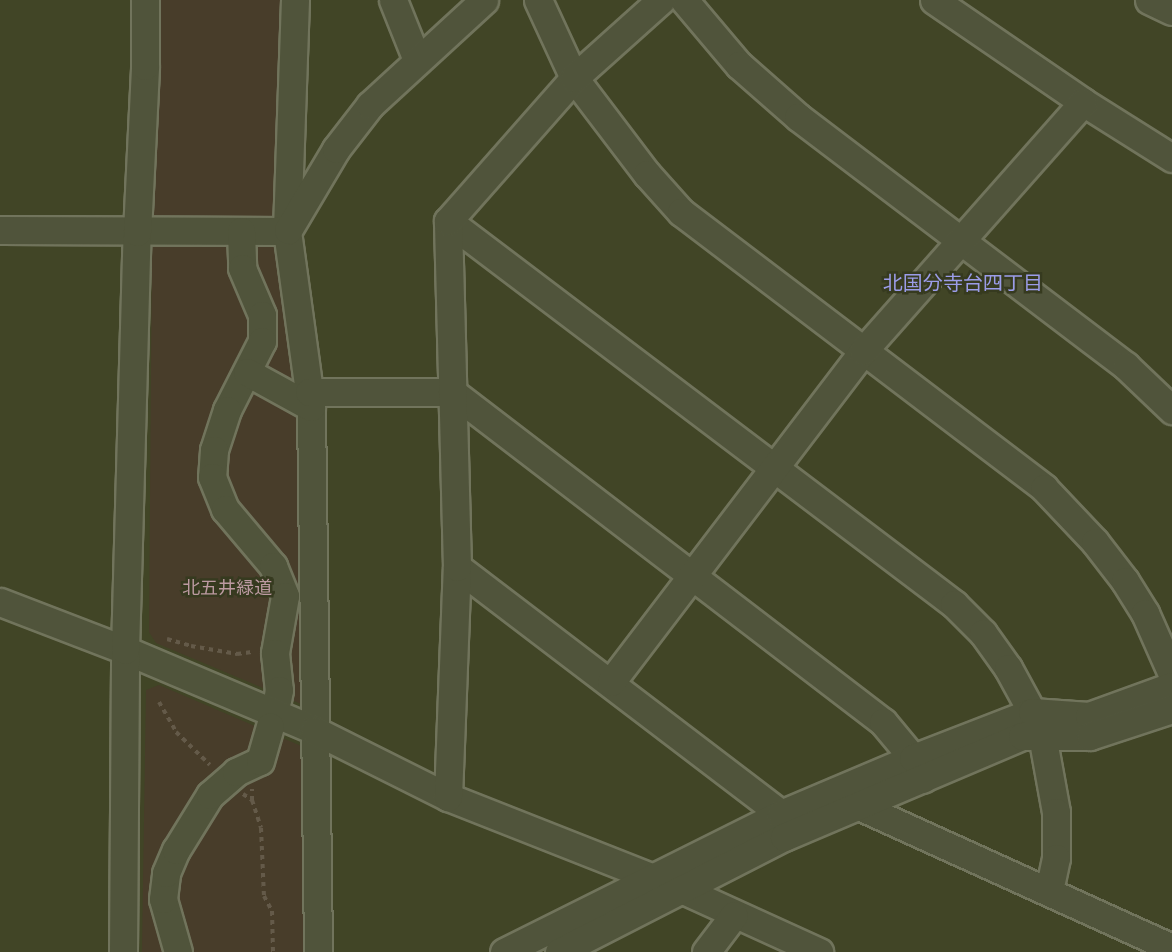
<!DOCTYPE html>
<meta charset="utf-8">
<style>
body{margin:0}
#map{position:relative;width:1172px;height:952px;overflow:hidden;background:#414526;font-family:"Roboto Condensed","Noto Sans JP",sans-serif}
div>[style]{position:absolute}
.green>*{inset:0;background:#483d2a}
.path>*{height:4px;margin-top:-2px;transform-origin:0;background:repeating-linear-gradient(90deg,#645a49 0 4.5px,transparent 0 9px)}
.roads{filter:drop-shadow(2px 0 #71745c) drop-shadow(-2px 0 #71745c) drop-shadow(0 2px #71745c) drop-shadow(0 -2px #71745c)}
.minor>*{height:27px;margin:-13.5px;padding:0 13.5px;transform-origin:13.5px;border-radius:13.5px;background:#50543b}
span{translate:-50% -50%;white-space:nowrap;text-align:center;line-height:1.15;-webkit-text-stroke:5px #363a1f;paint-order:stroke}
.park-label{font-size:18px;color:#bc9aa1}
.neighbourhood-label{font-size:20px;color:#9b9ce8}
</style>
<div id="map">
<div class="green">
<div style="clip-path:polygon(157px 0,282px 0,302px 389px,306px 706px,156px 643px,149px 632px,152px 243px)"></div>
<div style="clip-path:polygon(159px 685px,306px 748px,308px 952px,142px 952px,146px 690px)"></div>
</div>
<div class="path">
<div style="left:167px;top:639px;width:25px;rotate:16deg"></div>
<div style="left:191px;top:646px;width:47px;rotate:9.9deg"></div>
<div style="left:237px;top:654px;width:15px;rotate:-8deg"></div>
<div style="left:159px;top:702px;width:34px;rotate:60deg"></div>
<div style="left:176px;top:732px;width:47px;rotate:44.1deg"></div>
<div style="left:243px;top:794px;width:11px;rotate:34deg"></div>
<div style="left:252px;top:800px;width:11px;rotate:-90deg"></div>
<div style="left:252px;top:800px;width:29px;rotate:72deg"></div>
<div style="left:261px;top:828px;width:68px;rotate:87.5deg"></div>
<div style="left:264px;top:896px;width:17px;rotate:62deg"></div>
<div style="left:272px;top:911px;width:41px;rotate:88.6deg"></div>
</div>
<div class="roads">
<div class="minor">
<div style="left:295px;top:0;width:231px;rotate:92deg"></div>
<div style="left:287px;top:231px;width:178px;rotate:82.2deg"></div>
<div style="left:311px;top:407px;width:545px;rotate:89.26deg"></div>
<div style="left:393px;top:0;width:65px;rotate:68.2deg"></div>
<div style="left:538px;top:0;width:86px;rotate:65.2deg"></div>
<div style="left:574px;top:78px;width:121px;rotate:52.8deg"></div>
<div style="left:647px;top:174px;width:51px;rotate:48.2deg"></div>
<div style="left:681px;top:212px;width:456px;rotate:37.2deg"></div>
<div style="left:1044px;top:488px;width:74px;rotate:46.6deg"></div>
<div style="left:1095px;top:542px;width:49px;rotate:52.4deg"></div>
<div style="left:1125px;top:581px;width:38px;rotate:58deg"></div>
<div style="left:1145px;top:613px;width:67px;rotate:66.1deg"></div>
<div style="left:684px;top:0;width:85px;rotate:49.8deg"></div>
<div style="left:739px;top:65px;width:79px;rotate:41.4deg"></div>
<div style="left:798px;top:117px;width:412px;rotate:37.2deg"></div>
<div style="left:1126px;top:366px;width:64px;rotate:43.7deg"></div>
<div style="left:934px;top:0;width:181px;rotate:34.4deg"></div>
<div style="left:1083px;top:102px;width:105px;rotate:32.2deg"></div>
<div style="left:1149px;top:0;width:25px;rotate:26deg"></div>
<div style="left:448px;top:221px;width:635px;rotate:37.12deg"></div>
<div style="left:954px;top:604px;width:41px;rotate:45deg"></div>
<div style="left:983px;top:633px;width:43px;rotate:54.5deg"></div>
<div style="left:1008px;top:668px;width:50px;rotate:61.4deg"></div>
<div style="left:0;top:230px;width:287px;rotate:0.2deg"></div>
<div style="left:288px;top:230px;width:94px;rotate:-59.3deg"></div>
<div style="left:336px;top:149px;width:56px;rotate:-52.3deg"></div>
<div style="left:370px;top:105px;width:155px;rotate:-42.6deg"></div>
<div style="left:241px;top:231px;width:37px;rotate:88deg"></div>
<div style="left:242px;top:268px;width:51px;rotate:66.9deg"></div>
<div style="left:262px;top:315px;width:26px;rotate:90deg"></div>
<div style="left:262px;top:341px;width:77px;rotate:116.9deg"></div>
<div style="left:227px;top:410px;width:42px;rotate:108deg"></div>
<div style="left:214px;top:450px;width:27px;rotate:94deg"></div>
<div style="left:212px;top:477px;width:35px;rotate:68deg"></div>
<div style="left:225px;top:509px;width:75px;rotate:49.9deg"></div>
<div style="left:273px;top:566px;width:32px;rotate:68deg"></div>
<div style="left:285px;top:596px;width:58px;rotate:100deg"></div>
<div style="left:275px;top:653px;width:37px;rotate:84deg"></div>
<div style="left:279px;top:690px;width:10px;rotate:101deg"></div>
<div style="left:247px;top:372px;width:73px;rotate:28.7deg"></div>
<div style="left:309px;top:392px;width:143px"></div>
<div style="left:452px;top:392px;width:543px;rotate:37.44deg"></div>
<div style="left:883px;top:722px;width:47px;rotate:50.2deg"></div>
<div style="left:913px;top:758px;width:23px;rotate:65deg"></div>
<div style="left:457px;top:567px;width:407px;rotate:37.3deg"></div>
<div style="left:0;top:602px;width:134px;rotate:21deg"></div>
<div style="left:125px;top:650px;width:205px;rotate:22.9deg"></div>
<div style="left:314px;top:730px;width:150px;rotate:26.6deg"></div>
<div style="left:448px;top:797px;width:251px;rotate:21.5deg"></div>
<div style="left:681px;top:889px;width:152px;rotate:24.5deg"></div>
<div style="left:611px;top:682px;width:416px;rotate:-52.7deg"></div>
<div style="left:863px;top:351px;width:332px;rotate:-48.5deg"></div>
<div style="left:1042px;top:735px;width:78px;rotate:79.7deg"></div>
<div style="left:1056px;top:812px;width:46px;rotate:90deg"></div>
<div style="left:1056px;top:858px;width:34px;rotate:102deg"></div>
<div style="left:448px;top:797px;width:230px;rotate:-87.8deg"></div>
<div style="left:457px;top:567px;width:346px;rotate:-91.5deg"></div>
<div style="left:448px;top:221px;width:191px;rotate:-48.6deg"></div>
<div style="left:574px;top:78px;width:117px;rotate:-41.9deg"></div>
<div style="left:859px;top:806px;width:344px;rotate:24.4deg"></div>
<div style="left:123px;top:952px;width:302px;rotate:-89.6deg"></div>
<div style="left:125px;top:650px;width:418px;rotate:-88.4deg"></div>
<div style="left:137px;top:232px;width:166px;rotate:-87.2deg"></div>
<div style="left:145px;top:66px;width:66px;rotate:-90deg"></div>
<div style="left:178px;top:952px;width:55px;rotate:-105.8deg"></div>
<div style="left:163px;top:899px;width:26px;rotate:-83deg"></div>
<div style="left:166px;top:873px;width:25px;rotate:-67deg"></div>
<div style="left:176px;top:850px;width:65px;rotate:-58.3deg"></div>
<div style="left:210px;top:795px;width:35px;rotate:-41deg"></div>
<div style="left:236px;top:772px;width:26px;rotate:-25deg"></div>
<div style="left:260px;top:761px;width:36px;rotate:-74deg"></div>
<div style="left:504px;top:952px;width:309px;rotate:-26.5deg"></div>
<div style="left:781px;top:814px;width:143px;rotate:-23deg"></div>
<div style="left:913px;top:758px;width:128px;rotate:-21.1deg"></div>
<div style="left:1032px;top:712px;width:57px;rotate:4deg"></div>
<div style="left:1089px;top:716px;width:88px;rotate:-19.9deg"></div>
<div style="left:559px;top:952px;width:253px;rotate:-27.1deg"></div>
<div style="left:784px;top:837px;width:259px;rotate:-23deg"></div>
<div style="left:1022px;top:736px;width:68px"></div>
<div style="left:1090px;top:736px;width:86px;rotate:-18.2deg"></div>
<div style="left:706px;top:952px;width:46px;rotate:-52.9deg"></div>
</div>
</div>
<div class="park-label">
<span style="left:227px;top:588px">北五井緑道</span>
</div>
<div class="neighbourhood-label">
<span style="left:963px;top:283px">北国分寺台四丁目</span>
</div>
</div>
